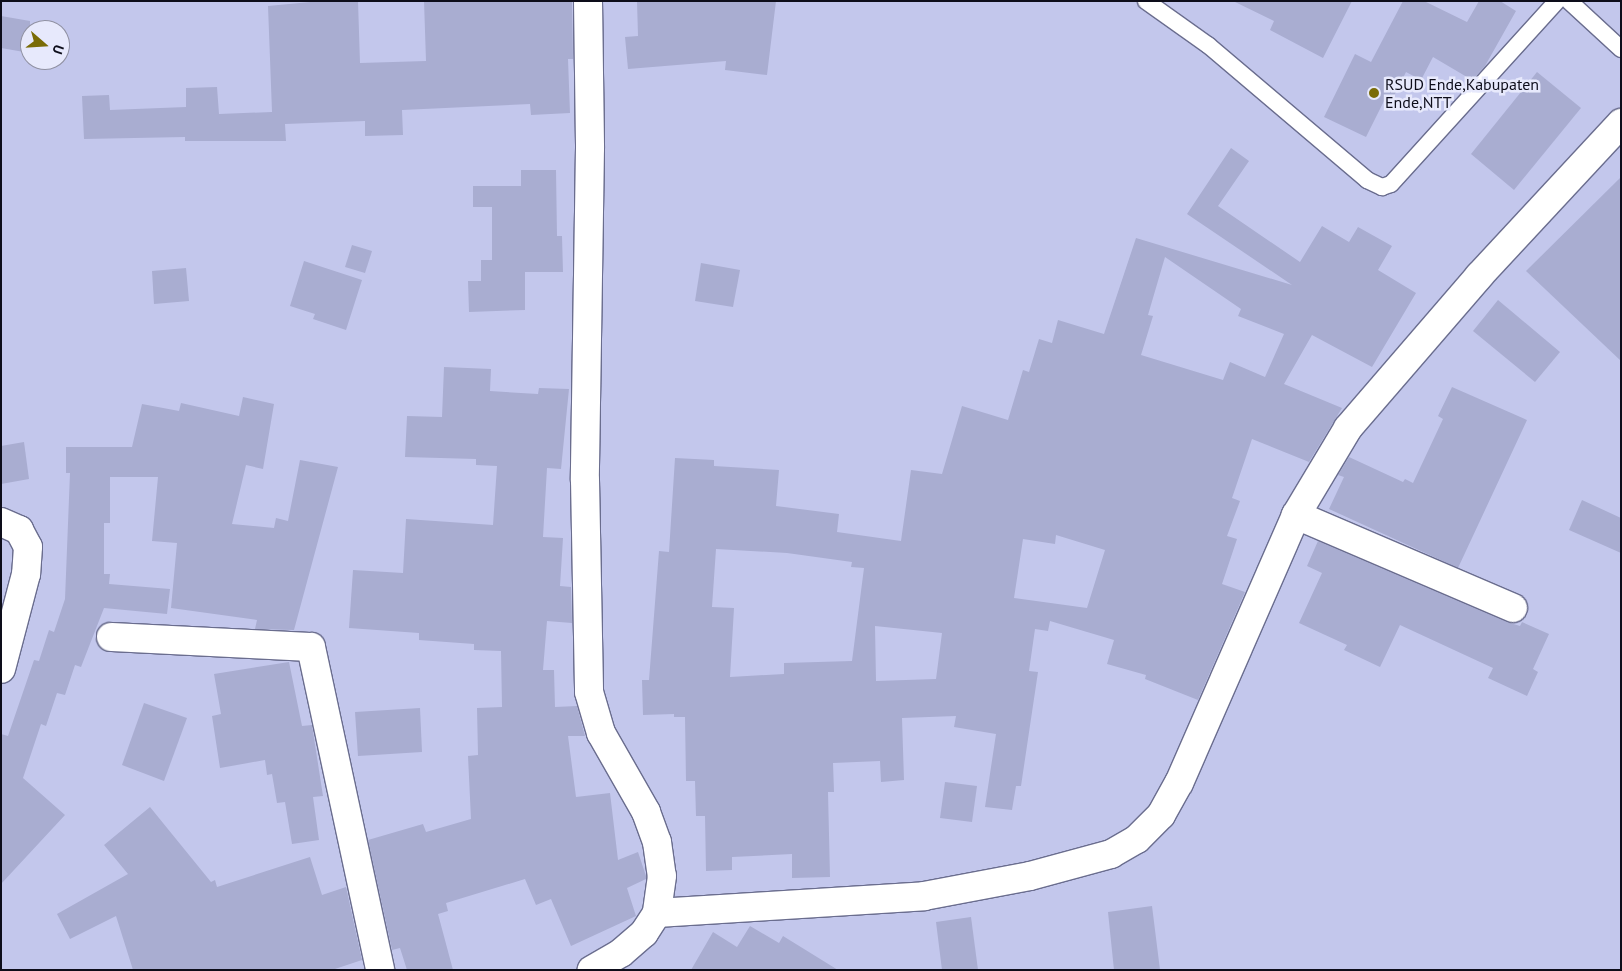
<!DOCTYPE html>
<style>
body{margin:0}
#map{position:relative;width:1622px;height:971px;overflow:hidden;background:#c3c7ec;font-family:"PT Sans",sans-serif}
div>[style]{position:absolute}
.building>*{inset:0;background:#a9add1}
.roads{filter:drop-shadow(1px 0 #6a6d8e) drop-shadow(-1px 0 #6a6d8e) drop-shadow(0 1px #6a6d8e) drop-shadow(0 -1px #6a6d8e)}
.lane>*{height:16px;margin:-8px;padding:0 8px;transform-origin:8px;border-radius:8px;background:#fff}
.street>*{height:28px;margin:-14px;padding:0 14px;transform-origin:14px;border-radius:14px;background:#fff}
.dots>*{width:14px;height:14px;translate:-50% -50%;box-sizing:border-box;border:2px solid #e7e9fc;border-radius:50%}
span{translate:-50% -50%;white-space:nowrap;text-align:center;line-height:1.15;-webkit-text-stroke:5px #e7e9fc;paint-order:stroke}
.poi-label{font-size:16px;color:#0d0d1a}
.left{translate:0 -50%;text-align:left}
.frame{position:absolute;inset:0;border:2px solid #0d0d1a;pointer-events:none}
.north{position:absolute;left:20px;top:20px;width:50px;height:50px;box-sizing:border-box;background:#e7e9fc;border:1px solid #9091a2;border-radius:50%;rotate:109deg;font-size:14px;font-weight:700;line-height:20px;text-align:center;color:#0d0d1a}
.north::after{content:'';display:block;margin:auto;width:18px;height:22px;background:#7a6c07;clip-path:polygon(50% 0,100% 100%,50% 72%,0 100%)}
</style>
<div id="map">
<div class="building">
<div style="clip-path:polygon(321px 1px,358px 1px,360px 63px,426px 61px,424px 1px,572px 1px,573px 59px,568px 59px,570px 113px,531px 115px,530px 104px,402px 110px,403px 135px,365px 136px,365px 121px,285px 124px,286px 141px,185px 141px,185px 137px,84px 139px,82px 96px,109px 95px,110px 110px,186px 107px,186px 88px,217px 87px,219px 114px,272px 112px,268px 6px)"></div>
<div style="clip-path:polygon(637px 1px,776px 1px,767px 75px,725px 70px,726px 61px,628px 69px,625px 37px,638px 36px)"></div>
<div style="clip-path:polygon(1233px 1px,1352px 1px,1323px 58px,1270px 30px,1274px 21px)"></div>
<div style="clip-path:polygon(1403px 1px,1424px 1px,1467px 22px,1479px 1px,1500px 1px,1516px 11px,1485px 66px,1472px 80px,1433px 57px,1421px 80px,1406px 72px,1390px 104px,1384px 101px,1366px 137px,1324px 117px,1355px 54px,1371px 62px)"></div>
<div style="clip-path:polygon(1px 16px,30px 21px,30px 53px,1px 48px)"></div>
<div style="clip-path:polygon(1537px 72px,1581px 108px,1514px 190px,1471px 154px)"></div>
<div style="clip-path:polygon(evenodd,1231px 148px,1249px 161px,1218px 206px,1300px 262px,1322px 226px,1349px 242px,1358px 227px,1392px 246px,1378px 270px,1416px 293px,1372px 367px,1312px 335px,1284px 384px,1342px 408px,1309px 462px,1252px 439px,1232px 498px,1240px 501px,1227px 536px,1237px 539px,1222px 584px,1245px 592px,1198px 700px,1145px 679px,1146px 675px,1107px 664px,1114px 640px,1050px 621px,1048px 631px,1035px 629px,1029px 671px,1038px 672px,1021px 786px,1016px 786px,1012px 810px,985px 807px,996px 734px,954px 727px,956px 716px,902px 718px,904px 780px,881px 782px,880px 761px,833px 763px,834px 792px,828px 792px,830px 877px,792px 878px,792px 854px,732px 857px,732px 870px,706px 871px,705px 816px,696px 816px,695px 781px,686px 781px,685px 717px,674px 717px,674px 714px,643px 715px,642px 680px,649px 680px,659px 551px,669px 552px,675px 458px,714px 460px,714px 466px,779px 470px,776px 506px,839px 514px,837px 532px,901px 541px,911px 470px,942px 474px,962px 406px,1008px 420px,1023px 370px,1029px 372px,1039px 339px,1052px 343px,1058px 320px,1104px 334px,1136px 238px,1292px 285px,1187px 214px,1231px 148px,1165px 257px,1241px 309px,1238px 316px,1284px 334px,1265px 377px,1230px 362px,1223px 380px,1141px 355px,1153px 316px,1148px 315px,1165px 257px,1231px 148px,1056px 535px,1105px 550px,1087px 608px,1014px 598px,1023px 539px,1055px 544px,1056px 535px,1231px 148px,716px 549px,787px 553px,852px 562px,851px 567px,864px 568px,852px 661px,784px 663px,784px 674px,730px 677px,734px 608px,712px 607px,716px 549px,1231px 148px,875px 626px,942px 633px,936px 679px,876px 681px,875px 626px)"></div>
<div style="clip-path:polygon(521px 170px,556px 170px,557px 236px,562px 236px,563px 272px,525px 272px,525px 310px,469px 312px,468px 281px,481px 281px,481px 260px,492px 260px,492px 207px,473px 207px,473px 186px,521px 186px)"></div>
<div style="clip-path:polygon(1621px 177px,1621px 361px,1526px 271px)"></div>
<div style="clip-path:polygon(352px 245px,372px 251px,365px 273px,345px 267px)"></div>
<div style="clip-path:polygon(304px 261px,362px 280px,346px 330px,313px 319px,315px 314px,290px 306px)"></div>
<div style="clip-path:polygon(701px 263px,740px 270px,733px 307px,695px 301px)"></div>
<div style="clip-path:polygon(186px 268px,189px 301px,154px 304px,152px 271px)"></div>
<div style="clip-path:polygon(1498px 300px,1560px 352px,1535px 382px,1473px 331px)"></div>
<div style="clip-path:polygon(444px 367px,491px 369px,490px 391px,538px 394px,539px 388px,569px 389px,561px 469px,547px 468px,543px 537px,563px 538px,560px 586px,571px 587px,572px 623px,547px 621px,543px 670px,554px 670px,555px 707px,577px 706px,585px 736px,568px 736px,576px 797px,610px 793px,618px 860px,638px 852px,646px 876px,646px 879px,627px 888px,636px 916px,571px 946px,551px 899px,536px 905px,525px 879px,446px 903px,448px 911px,438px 914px,453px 970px,407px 970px,400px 948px,392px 950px,368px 840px,423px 824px,426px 832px,471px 819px,468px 756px,478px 755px,477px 708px,502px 707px,501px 651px,474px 650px,474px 644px,419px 640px,419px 633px,349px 628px,353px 570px,403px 573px,406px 519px,493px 525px,497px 466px,476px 465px,476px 459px,405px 457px,407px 416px,442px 417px)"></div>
<div style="clip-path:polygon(1452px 387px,1527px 420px,1458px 568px,1329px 509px,1344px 477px,1338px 475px,1349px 457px,1403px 482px,1405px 479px,1413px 483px,1443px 419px,1438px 416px)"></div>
<div style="clip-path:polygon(243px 397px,274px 404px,263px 469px,246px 465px,232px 524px,274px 528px,276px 518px,288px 521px,300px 460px,338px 467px,294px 630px,255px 629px,257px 620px,171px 608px,177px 543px,152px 541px,158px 477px,110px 477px,110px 523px,104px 523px,104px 574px,110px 574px,109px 584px,170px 589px,167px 614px,104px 608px,81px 667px,75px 665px,65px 695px,57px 693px,46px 726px,41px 724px,23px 778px,65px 815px,1px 884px,1px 734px,8px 736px,34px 660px,39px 661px,49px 630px,54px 632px,65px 599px,70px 473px,66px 473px,66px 447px,132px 447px,142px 404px,179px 411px,181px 403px,239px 416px)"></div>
<div style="clip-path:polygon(24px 442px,29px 479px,1px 484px,1px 446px)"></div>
<div style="clip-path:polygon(1582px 500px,1621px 518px,1621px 553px,1569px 530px)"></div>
<div style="clip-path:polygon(1318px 541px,1507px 622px,1520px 626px,1522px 622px,1549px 634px,1533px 669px,1538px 672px,1527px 696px,1488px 678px,1493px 668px,1400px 625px,1380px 667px,1344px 650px,1347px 645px,1299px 623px,1322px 573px,1307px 566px)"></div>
<div style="clip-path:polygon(289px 662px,302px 726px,312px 725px,323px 796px,313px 797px,319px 840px,292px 844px,285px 802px,277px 803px,272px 774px,267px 775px,265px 760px,220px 768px,212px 716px,221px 714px,214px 674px)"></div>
<div style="clip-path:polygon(144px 703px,187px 718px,164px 781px,122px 765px)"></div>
<div style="clip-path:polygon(420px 708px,422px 752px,358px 756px,355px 712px)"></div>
<div style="clip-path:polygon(945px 782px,977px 786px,972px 822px,940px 818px)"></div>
<div style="clip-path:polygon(150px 807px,211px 882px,215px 880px,217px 887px,310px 857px,322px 895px,346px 887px,362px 960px,332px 970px,133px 970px,116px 916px,70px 939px,57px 914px,128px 874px,104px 845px)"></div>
<div style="clip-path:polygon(1152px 906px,1160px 970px,1114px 970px,1108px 912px)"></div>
<div style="clip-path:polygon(971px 917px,978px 970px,942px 970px,936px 922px)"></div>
<div style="clip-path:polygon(750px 926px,779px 943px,783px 936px,838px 970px,691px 970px,713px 932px,737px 947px)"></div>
</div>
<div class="roads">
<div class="lane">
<div style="left:1146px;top:1px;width:76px;rotate:35.4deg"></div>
<div style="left:1208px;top:45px;width:209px;rotate:40.3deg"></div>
<div style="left:1367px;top:180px;width:17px;rotate:25deg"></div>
<div style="left:1382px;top:187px;width:9px;rotate:-18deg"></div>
<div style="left:1391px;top:184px;width:247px;rotate:-47.8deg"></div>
<div style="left:1569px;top:1px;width:71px;rotate:42.7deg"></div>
</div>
<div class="street">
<div style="left:588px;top:1px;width:147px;rotate:89.2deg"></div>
<div style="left:590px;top:148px;width:332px;rotate:90.9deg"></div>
<div style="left:585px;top:480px;width:212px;rotate:88.9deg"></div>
<div style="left:589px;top:692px;width:43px;rotate:73.7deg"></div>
<div style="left:601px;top:733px;width:91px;rotate:60.3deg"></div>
<div style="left:646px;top:812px;width:32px;rotate:70deg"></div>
<div style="left:657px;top:842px;width:34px;rotate:82deg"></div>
<div style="left:662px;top:876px;width:37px;rotate:98deg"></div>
<div style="left:657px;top:913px;width:24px;rotate:123deg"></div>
<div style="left:644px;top:933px;width:30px;rotate:139deg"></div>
<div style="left:621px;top:953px;width:34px;rotate:150deg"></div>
<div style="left:1296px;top:515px;width:236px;rotate:23.2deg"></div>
<div style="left:1px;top:522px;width:20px;rotate:24deg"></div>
<div style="left:19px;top:530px;width:19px;rotate:62deg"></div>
<div style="left:28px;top:547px;width:27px;rotate:94deg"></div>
<div style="left:26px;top:574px;width:98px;rotate:104.7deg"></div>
<div style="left:111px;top:637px;width:200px;rotate:2.9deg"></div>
<div style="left:311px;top:647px;width:330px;rotate:77.9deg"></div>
<div style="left:657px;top:913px;width:268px;rotate:-3.6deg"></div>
<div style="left:924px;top:896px;width:108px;rotate:-10.7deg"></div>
<div style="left:1030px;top:876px;width:84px;rotate:-15.2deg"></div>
<div style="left:1111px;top:854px;width:30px;rotate:-30deg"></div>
<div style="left:1137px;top:839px;width:34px;rotate:-45deg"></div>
<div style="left:1161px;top:815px;width:37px;rotate:-61deg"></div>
<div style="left:1179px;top:783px;width:292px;rotate:-66.4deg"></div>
<div style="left:1296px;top:515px;width:101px;rotate:-59.1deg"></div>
<div style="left:1348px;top:428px;width:201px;rotate:-49.2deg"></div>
<div style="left:1479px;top:276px;width:209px;rotate:-47.1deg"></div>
</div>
</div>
<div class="dots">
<div style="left:1374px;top:93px;background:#7a6c07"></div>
</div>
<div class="poi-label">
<span class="left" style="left:1385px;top:93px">RSUD Ende,Kabupaten<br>Ende,NTT</span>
</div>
<div class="frame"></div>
<div class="north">U</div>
</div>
